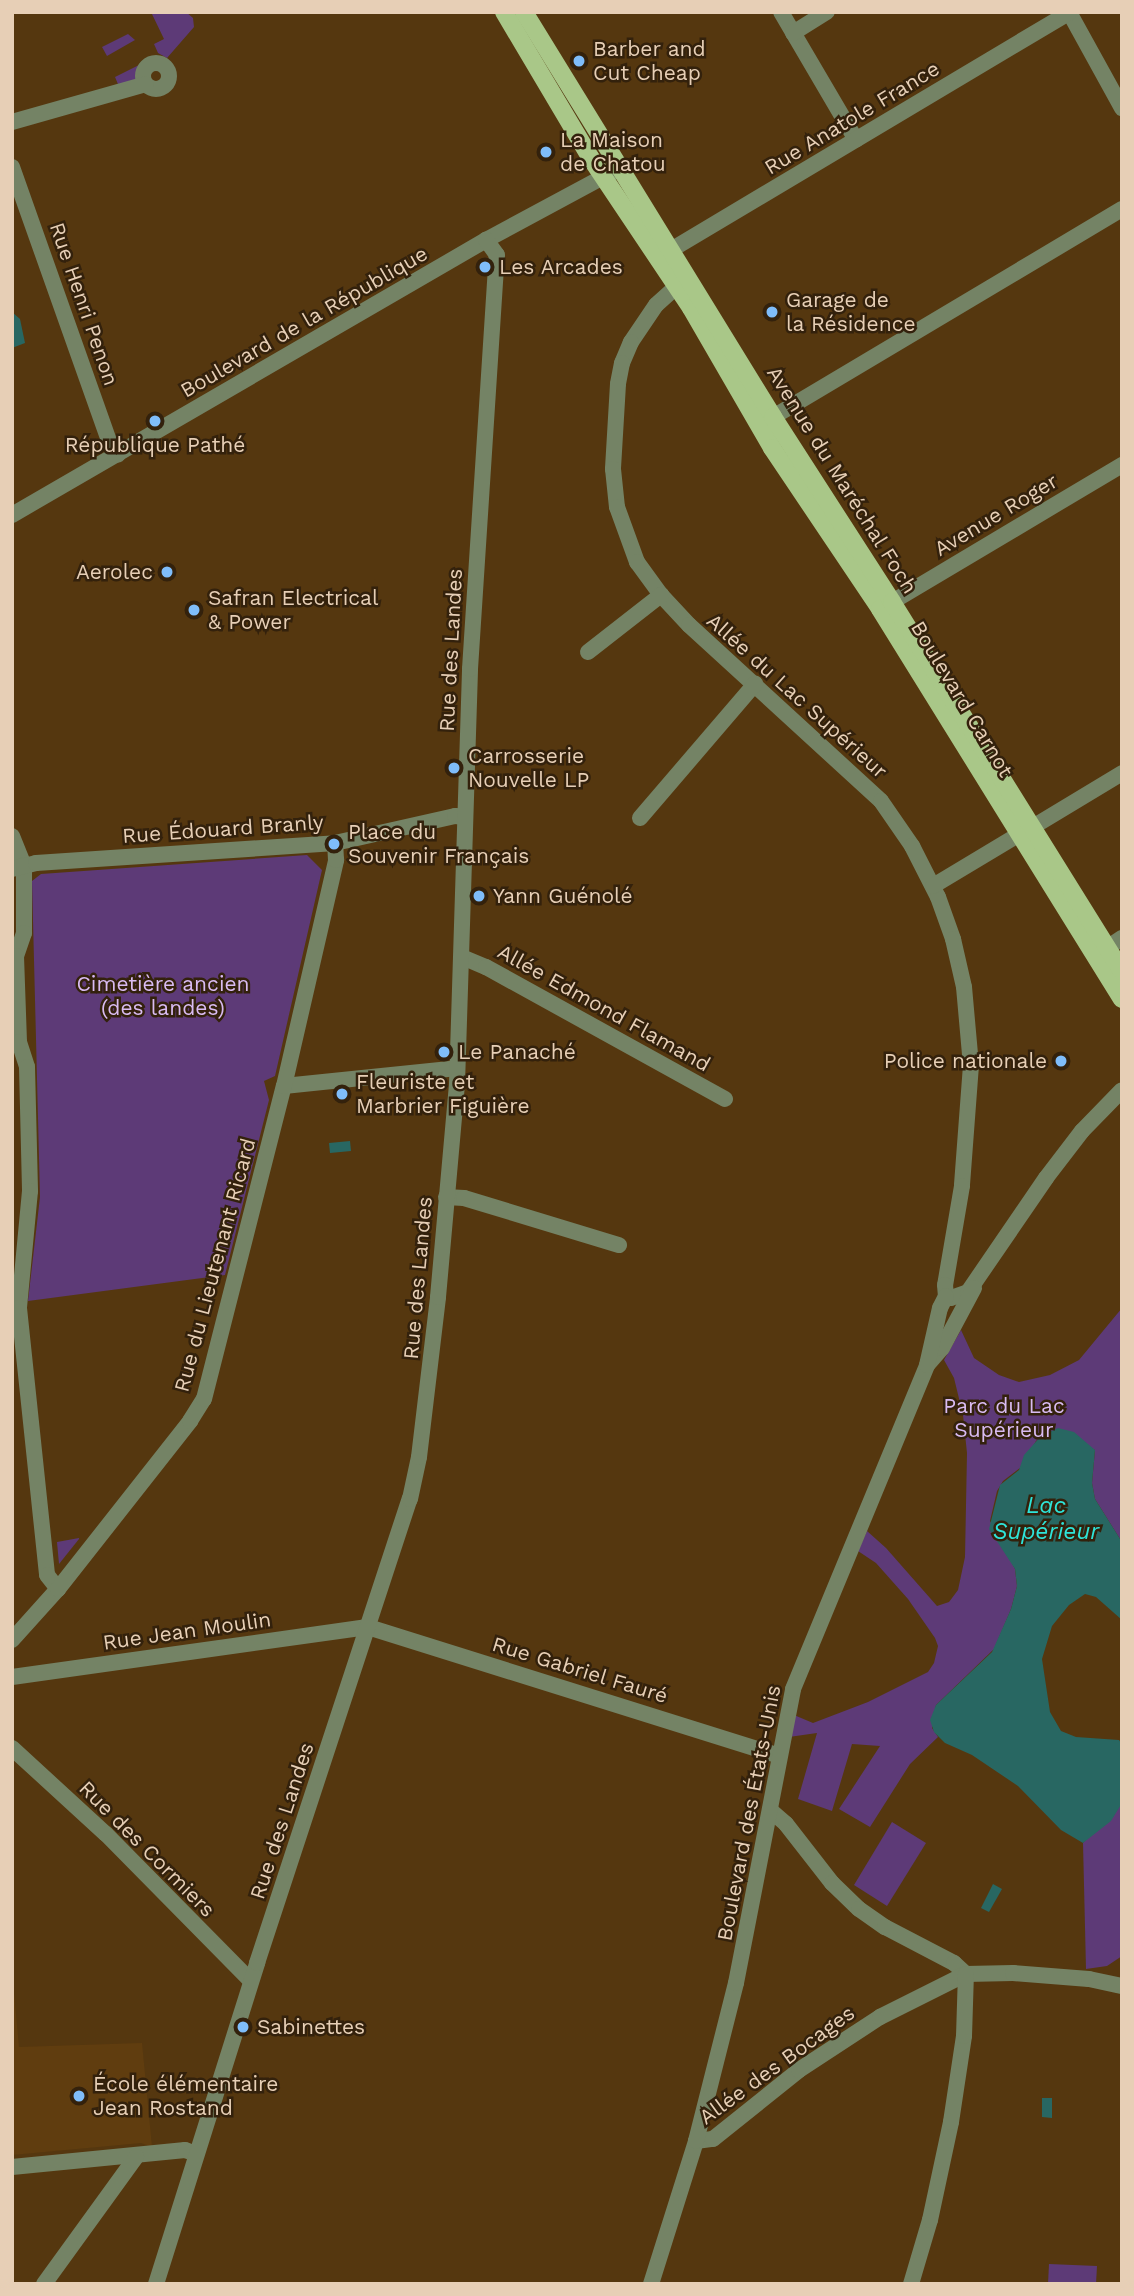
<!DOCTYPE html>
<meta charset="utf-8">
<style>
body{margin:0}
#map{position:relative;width:1134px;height:2296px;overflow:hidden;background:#55370f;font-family:"Work Sans",sans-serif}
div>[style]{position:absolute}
.built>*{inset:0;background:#603d0f}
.green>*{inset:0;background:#5d3a77}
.water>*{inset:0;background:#286762}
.minor>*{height:16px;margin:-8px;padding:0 8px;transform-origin:8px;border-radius:8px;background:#748365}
.minor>.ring{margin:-8px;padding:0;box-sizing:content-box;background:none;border:16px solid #748365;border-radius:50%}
.major>*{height:18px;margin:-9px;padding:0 9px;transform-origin:9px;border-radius:9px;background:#a9c788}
.dots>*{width:19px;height:19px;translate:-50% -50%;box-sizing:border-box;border:4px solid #33210c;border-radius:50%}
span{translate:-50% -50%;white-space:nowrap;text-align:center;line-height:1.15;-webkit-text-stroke:5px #33210c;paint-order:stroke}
.poi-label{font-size:21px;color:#e7cfb6}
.left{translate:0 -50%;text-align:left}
.right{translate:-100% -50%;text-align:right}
.street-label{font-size:21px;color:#e7cfb6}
.park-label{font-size:21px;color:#d9bbf2}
.water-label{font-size:23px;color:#2ee4d9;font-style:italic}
.frame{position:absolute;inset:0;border:14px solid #e7cfb6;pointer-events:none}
</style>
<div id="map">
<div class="built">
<div style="clip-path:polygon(12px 1971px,19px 2047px,142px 2043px,152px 2147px,141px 2143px,12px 2155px)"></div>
</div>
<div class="green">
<div style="clip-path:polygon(151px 12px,186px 12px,193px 18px,194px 27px,167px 58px,158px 53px,154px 44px,164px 39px)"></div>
<div style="clip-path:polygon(128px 34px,135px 40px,107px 56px,102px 47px)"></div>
<div style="clip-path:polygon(145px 62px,138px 73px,137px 81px,120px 89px,115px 77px)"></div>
<div style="clip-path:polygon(307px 855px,322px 870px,275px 1076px,264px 1081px,269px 1100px,225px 1275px,28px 1301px,40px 1197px,32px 881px,41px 874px)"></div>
<div style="clip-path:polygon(1122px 1308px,1122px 1542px,1095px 1499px,1092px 1483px,1095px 1450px,1049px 1430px,1036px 1441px,1020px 1468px,1003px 1481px,997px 1491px,990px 1521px,1015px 1569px,1017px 1586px,1011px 1609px,994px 1649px,936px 1705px,932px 1728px,938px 1737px,910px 1764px,870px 1827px,839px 1809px,880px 1746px,852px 1744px,832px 1811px,798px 1799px,817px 1733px,789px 1737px,794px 1715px,813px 1723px,868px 1702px,928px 1672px,934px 1663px,938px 1646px,935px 1638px,908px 1599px,876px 1563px,858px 1551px,867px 1531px,886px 1548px,937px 1606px,949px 1602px,958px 1590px,965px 1557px,967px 1453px,963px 1415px,954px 1378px,944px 1360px,961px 1330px,974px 1358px,999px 1375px,1019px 1382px,1050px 1375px,1079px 1360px)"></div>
<div style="clip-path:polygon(79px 1538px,79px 1539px,59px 1564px,57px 1542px)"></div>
<div style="clip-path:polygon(1122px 1800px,1122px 1956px,1107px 1966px,1086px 1969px,1083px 1843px)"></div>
<div style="clip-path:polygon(892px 1822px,926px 1843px,887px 1906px,854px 1885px)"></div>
<div style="clip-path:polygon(1049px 2264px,1097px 2266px,1096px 2284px,1048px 2284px)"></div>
</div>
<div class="water">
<div style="clip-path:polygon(12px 312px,20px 319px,25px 343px,12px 348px)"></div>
<div style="clip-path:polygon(350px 1141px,351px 1151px,330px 1153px,329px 1143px)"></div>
<div style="clip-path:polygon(1058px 1428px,1074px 1432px,1095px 1450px,1092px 1483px,1095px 1499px,1122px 1542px,1122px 1620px,1096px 1597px,1085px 1594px,1069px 1605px,1052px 1626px,1042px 1659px,1050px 1712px,1061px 1731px,1076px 1737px,1119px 1740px,1122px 1744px,1122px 1803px,1111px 1821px,1083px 1843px,1061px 1830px,1018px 1786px,972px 1755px,945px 1743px,934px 1732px,930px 1720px,936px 1705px,992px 1652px,1011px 1609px,1017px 1586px,1015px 1569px,989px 1529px,1000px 1485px,1019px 1470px,1024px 1455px,1041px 1436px)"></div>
<div style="clip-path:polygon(993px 1884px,1002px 1889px,989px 1912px,981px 1908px)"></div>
<div style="clip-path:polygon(1042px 2098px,1052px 2098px,1052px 2118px,1042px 2117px)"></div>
</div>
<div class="minor">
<div style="left:781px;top:12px;width:148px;rotate:59.6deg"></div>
<div style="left:1069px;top:12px;width:110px;rotate:61.1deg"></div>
<div style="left:793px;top:33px;width:40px;rotate:-32deg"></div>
<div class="ring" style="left:143px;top:63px;width:10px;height:10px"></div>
<div style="left:12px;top:122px;width:139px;rotate:-15.8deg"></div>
<div style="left:12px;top:167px;width:293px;rotate:70.5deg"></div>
<div style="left:110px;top:443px;width:14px;rotate:56deg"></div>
<div style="left:659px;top:257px;width:477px;rotate:-30.8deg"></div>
<div style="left:686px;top:278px;width:40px;rotate:138deg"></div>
<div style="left:656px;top:305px;width:45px;rotate:124deg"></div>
<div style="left:631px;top:342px;width:23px;rotate:113deg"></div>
<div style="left:622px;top:363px;width:21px;rotate:101deg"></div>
<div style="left:618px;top:384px;width:85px;rotate:93.4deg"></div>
<div style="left:613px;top:469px;width:38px;rotate:84deg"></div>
<div style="left:617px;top:507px;width:59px;rotate:70deg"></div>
<div style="left:637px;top:562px;width:41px;rotate:54deg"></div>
<div style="left:661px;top:595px;width:41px;rotate:47deg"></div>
<div style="left:689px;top:625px;width:260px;rotate:42.5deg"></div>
<div style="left:881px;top:801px;width:55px;rotate:55.4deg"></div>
<div style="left:912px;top:846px;width:57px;rotate:63deg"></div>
<div style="left:938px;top:897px;width:45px;rotate:70.3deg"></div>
<div style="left:953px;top:939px;width:49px;rotate:77.1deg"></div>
<div style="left:964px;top:987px;width:78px;rotate:84.9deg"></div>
<div style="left:971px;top:1065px;width:121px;rotate:94.3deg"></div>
<div style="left:962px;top:1186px;width:100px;rotate:99.7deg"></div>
<div style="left:945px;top:1285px;width:11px;rotate:85deg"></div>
<div style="left:763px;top:423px;width:418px;rotate:-30.8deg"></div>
<div style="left:12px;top:515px;width:548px;rotate:-30.12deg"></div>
<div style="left:486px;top:240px;width:145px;rotate:-28.3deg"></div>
<div style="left:892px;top:602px;width:268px;rotate:-30.8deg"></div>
<div style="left:588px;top:652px;width:93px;rotate:-38deg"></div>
<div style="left:640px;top:818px;width:177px;rotate:-49.4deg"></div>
<div style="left:1031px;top:828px;width:106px;rotate:-31.1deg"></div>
<div style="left:12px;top:836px;width:31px;rotate:68deg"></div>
<div style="left:24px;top:865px;width:68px;rotate:90deg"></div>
<div style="left:24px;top:933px;width:24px;rotate:109deg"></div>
<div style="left:16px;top:956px;width:86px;rotate:88deg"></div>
<div style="left:19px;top:1042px;width:26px;rotate:72deg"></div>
<div style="left:27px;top:1067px;width:124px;rotate:88.6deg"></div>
<div style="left:30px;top:1191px;width:118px;rotate:95.4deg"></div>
<div style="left:19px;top:1308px;width:268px;rotate:84deg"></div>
<div style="left:47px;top:1575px;width:18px;rotate:52deg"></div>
<div style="left:12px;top:869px;width:25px;rotate:-14deg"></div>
<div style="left:36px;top:863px;width:300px;rotate:-3.8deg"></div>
<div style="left:335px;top:843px;width:123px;rotate:-12.7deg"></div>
<div style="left:455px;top:816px;width:10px;rotate:6deg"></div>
<div style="left:933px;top:886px;width:99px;rotate:-31deg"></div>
<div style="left:1107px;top:948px;width:18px;rotate:-34deg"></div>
<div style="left:462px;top:957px;width:26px;rotate:23deg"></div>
<div style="left:486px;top:967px;width:273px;rotate:28.9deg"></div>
<div style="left:284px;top:1086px;width:174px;rotate:-5.9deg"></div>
<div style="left:446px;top:1197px;width:18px;rotate:3deg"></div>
<div style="left:464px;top:1198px;width:162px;rotate:16.9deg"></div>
<div style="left:946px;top:1296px;width:5px;rotate:22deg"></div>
<div style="left:951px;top:1298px;width:18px;rotate:-19deg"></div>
<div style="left:968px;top:1292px;width:138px;rotate:-55.6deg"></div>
<div style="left:1046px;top:1178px;width:59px;rotate:-52.5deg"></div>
<div style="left:1082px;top:1131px;width:57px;rotate:-45.7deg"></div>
<div style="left:928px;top:1364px;width:21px;rotate:-49deg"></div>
<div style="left:942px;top:1348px;width:68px;rotate:-61.9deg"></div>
<div style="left:12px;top:1640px;width:69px;rotate:-48deg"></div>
<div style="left:58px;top:1589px;width:214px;rotate:-51.8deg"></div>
<div style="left:190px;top:1421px;width:26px;rotate:-58deg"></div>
<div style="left:204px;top:1399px;width:323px;rotate:-75.7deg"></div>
<div style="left:284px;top:1086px;width:232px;rotate:-77deg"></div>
<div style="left:336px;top:860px;width:17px;rotate:-93deg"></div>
<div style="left:12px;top:1677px;width:359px;rotate:-8deg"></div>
<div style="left:368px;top:1627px;width:431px;rotate:17.4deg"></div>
<div style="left:12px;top:1748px;width:127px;rotate:42.5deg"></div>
<div style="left:106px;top:1834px;width:206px;rotate:45.4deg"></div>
<div style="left:770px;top:1810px;width:21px;rotate:41deg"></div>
<div style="left:786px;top:1824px;width:75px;rotate:52.1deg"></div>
<div style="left:832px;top:1883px;width:37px;rotate:44deg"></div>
<div style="left:859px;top:1909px;width:32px;rotate:35deg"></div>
<div style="left:885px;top:1927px;width:78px;rotate:27.6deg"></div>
<div style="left:954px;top:1963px;width:16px;rotate:43deg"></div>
<div style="left:696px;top:2141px;width:17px;rotate:-7deg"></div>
<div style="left:713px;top:2139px;width:110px;rotate:-38.7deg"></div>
<div style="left:799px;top:2070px;width:97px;rotate:-33.2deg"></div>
<div style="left:880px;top:2017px;width:96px;rotate:-26.6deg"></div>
<div style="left:966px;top:1974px;width:47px;rotate:-1.2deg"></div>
<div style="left:1013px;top:1973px;width:76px;rotate:4.5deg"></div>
<div style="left:1089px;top:1979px;width:34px;rotate:12deg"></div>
<div style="left:12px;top:2167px;width:174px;rotate:-5.6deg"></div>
<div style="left:185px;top:2150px;width:12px;rotate:20deg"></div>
<div style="left:44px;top:2284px;width:157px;rotate:-54.1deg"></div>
<div style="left:156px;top:2284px;width:337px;rotate:-72.5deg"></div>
<div style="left:257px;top:1963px;width:489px;rotate:-71.8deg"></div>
<div style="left:410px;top:1499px;width:43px;rotate:-77.9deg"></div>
<div style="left:419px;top:1457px;width:161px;rotate:-83.2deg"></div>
<div style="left:438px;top:1297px;width:214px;rotate:-84.9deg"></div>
<div style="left:457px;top:1084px;width:415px;rotate:-88.2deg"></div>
<div style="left:470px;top:669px;width:415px;rotate:-86.3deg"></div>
<div style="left:497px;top:255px;width:19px;rotate:-126deg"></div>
<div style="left:651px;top:2284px;width:150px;rotate:-72.5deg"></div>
<div style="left:696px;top:2141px;width:163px;rotate:-75.8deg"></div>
<div style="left:736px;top:1983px;width:299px;rotate:-79deg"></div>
<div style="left:793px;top:1689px;width:351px;rotate:-67.5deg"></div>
<div style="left:927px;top:1365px;width:58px;rotate:-77.2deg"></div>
<div style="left:940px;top:1308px;width:13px;rotate:-63deg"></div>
<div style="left:911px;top:2284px;width:67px;rotate:-73.5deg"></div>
<div style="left:930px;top:2220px;width:100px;rotate:-77.9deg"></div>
<div style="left:951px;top:2122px;width:87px;rotate:-81.4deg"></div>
<div style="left:964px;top:2036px;width:62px;rotate:-88.2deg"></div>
</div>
<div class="major">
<div style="left:504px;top:12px;width:169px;rotate:59.3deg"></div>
<div style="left:590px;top:157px;width:182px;rotate:56.2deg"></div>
<div style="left:691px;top:308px;width:162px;rotate:59.9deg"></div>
<div style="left:772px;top:448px;width:194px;rotate:56.1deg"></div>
<div style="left:880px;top:609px;width:459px;rotate:58.2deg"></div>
<div style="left:524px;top:12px;width:475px;rotate:58.4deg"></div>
<div style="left:773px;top:417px;width:220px;rotate:57.2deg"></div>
<div style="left:892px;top:602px;width:435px;rotate:58.1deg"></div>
</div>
<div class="dots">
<div style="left:579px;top:61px;background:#7fbdfa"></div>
<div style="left:546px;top:152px;background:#7fbdfa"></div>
<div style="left:485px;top:267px;background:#7fbdfa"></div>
<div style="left:772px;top:312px;background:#7fbdfa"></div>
<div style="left:155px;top:421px;background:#7fbdfa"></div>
<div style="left:167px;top:572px;background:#7fbdfa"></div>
<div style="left:194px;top:610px;background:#7fbdfa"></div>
<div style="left:454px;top:768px;background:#7fbdfa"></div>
<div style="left:334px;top:844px;background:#7fbdfa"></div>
<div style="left:479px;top:896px;background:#7fbdfa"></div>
<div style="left:444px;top:1052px;background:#7fbdfa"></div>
<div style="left:1061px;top:1061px;background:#7fbdfa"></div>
<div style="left:342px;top:1094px;background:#7fbdfa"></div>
<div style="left:243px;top:2027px;background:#7fbdfa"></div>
<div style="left:79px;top:2096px;background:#7fbdfa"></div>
</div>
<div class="poi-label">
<span class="left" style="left:593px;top:61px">Barber and<br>Cut Cheap</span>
<span class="left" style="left:560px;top:152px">La Maison<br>de Chatou</span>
<span class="left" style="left:499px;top:267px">Les Arcades</span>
<span class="left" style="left:786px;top:312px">Garage de<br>la Résidence</span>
<span style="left:155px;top:445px">République Pathé</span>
<span class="right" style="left:153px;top:572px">Aerolec</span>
<span class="left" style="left:208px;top:610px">Safran Electrical<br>&amp; Power</span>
<span class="left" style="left:468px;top:768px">Carrosserie<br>Nouvelle LP</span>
<span class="left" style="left:348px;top:844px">Place du<br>Souvenir Français</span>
<span class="left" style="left:493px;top:896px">Yann Guénolé</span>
<span class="left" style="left:458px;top:1052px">Le Panaché</span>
<span class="right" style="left:1047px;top:1061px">Police nationale</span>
<span class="left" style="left:356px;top:1094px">Fleuriste et<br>Marbrier Figuière</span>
<span class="left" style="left:257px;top:2027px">Sabinettes</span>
<span class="left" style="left:93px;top:2096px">École élémentaire<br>Jean Rostand</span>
</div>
<div class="street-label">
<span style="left:852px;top:118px;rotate:-31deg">Rue Anatole France</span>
<span style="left:84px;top:304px;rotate:71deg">Rue Henri Penon</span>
<span style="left:304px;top:322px;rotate:-30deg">Boulevard de la République</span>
<span style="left:842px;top:480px;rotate:58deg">Avenue du Maréchal Foch</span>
<span style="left:996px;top:515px;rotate:-31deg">Avenue Roger</span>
<span style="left:451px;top:650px;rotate:-87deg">Rue des Landes</span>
<span style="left:797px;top:696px;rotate:42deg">Allée du Lac Supérieur</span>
<span style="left:962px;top:699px;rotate:59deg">Boulevard Carnot</span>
<span style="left:223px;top:829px;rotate:-4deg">Rue Édouard Branly</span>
<span style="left:604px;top:1008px;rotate:29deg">Allée Edmond Flamand</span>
<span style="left:215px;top:1265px;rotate:-75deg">Rue du Lieutenant Ricard</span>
<span style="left:418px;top:1278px;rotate:-85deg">Rue des Landes</span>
<span style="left:187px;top:1631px;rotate:-8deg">Rue Jean Moulin</span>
<span style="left:580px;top:1670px;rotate:17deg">Rue Gabriel Fauré</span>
<span style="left:749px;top:1813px;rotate:-79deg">Boulevard des États-Unis</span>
<span style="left:282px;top:1821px;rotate:-72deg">Rue des Landes</span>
<span style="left:147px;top:1849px;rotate:45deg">Rue des Cormiers</span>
<span style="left:777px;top:2065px;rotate:-36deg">Allée des Bocages</span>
</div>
<div class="park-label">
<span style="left:163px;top:996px">Cimetière ancien<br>(des landes)</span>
<span style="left:1004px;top:1418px">Parc du Lac<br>Supérieur</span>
</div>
<div class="water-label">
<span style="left:1046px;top:1519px">Lac<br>Supérieur</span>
</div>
<div class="frame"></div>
</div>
